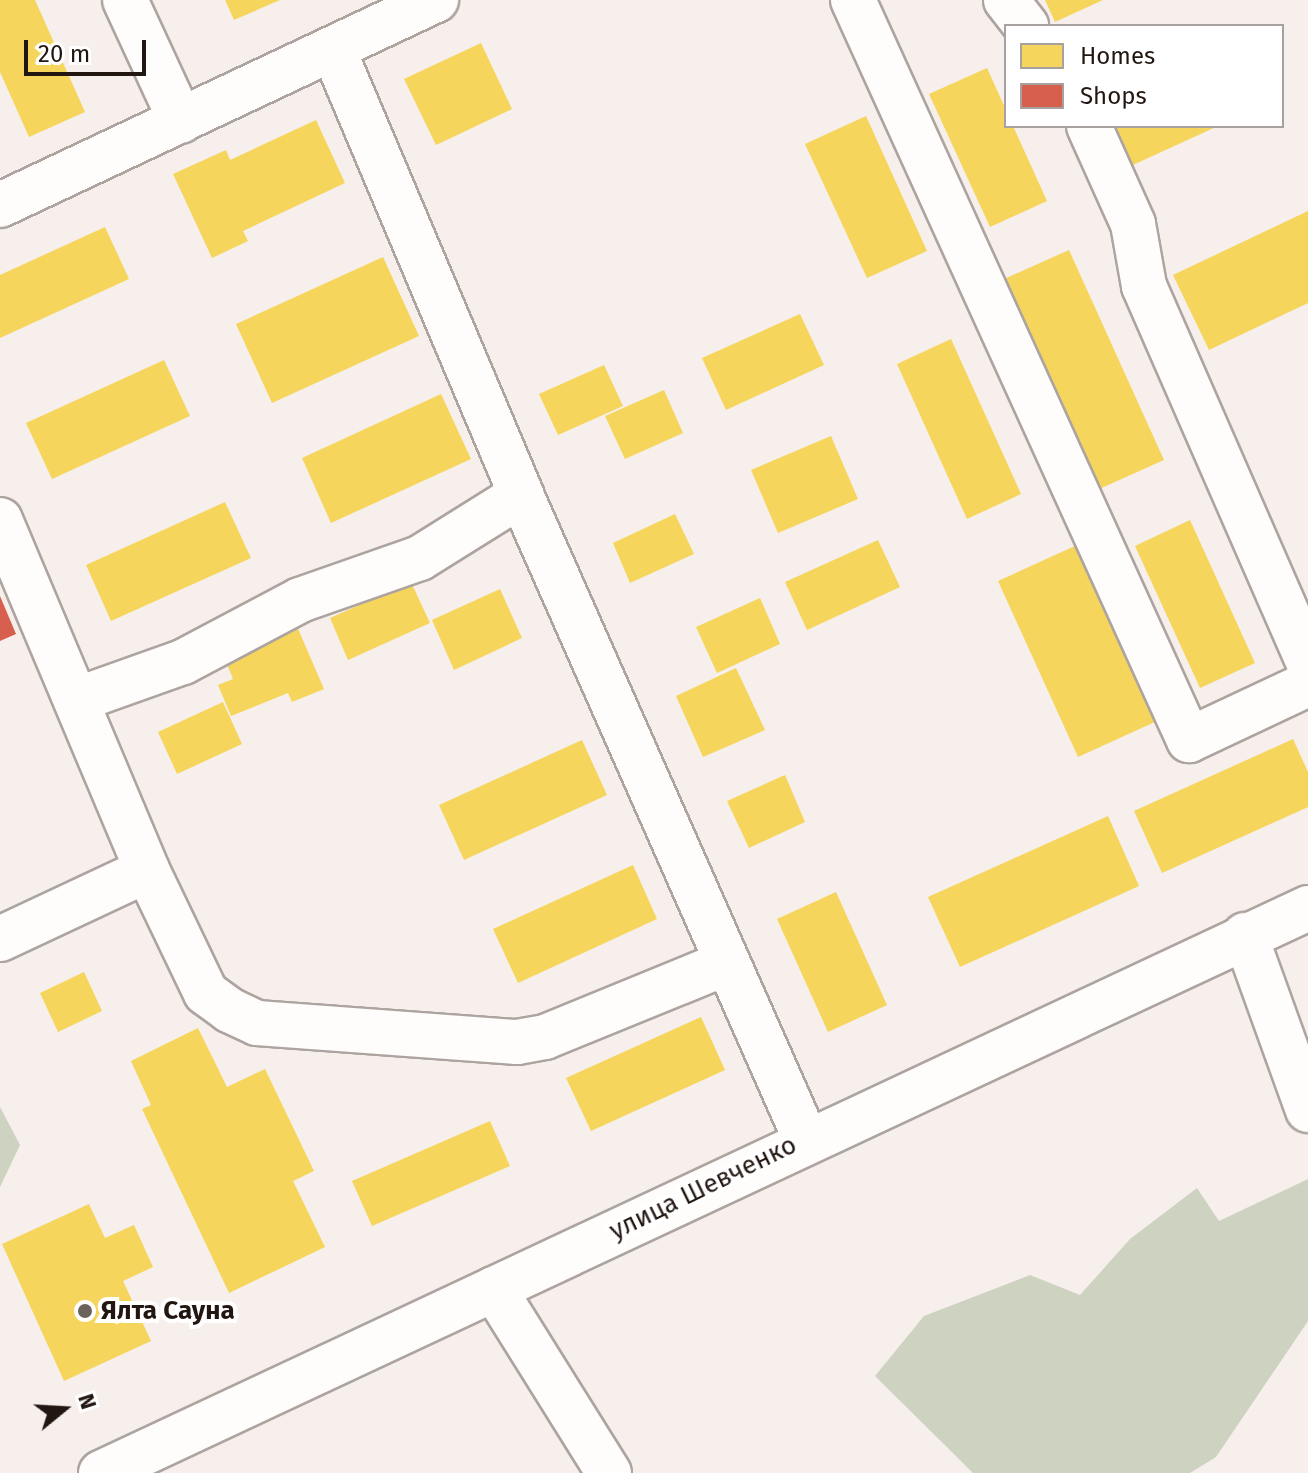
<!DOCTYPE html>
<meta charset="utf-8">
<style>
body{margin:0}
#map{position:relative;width:1308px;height:1473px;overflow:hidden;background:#f6efeb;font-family:"Fira Sans",sans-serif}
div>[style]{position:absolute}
.forest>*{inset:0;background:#ced3c1}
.homes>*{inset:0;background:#f6d55c}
.shops>*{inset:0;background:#d6604d}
.roads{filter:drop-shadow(2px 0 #ada4a0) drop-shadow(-2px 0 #ada4a0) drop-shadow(0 2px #ada4a0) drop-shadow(0 -2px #ada4a0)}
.minor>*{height:44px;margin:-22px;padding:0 22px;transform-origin:22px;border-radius:22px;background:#fefdfc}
.dots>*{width:22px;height:22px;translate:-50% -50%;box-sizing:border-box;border:4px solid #fff;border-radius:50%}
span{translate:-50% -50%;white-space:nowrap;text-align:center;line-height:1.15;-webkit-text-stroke:8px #fff;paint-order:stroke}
.street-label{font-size:26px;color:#221611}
.poi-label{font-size:26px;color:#221611;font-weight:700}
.left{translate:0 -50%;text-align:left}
.legend{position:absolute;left:1004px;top:24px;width:280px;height:104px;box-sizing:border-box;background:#fff;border:2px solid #a7a2a0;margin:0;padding:10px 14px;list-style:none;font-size:24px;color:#221611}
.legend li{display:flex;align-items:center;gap:16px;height:40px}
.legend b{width:40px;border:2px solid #a7a2a0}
.north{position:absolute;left:24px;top:1369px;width:80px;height:80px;-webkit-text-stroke:6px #fff;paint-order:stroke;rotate:72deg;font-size:22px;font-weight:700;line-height:32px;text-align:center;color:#221611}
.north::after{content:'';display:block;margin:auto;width:28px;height:36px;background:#221611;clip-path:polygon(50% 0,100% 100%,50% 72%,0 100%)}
.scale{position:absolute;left:24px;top:40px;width:122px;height:36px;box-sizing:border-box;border:4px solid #221611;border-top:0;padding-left:10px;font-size:24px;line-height:28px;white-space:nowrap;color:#221611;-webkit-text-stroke:6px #fff;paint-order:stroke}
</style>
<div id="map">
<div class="forest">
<div style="clip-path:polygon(0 1107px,20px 1145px,0 1187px)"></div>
<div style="clip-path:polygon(1308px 1179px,1308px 1321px,1216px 1457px,1190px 1473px,973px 1473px,875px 1376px,924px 1316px,1030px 1275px,1080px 1295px,1130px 1239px,1197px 1188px,1219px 1221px)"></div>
</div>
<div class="homes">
<div style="clip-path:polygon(0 0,35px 0,85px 112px,29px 137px,0 72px)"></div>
<div style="clip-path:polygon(225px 0,280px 0,234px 20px)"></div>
<div style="clip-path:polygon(1045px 0,1103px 0,1055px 22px)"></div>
<div style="clip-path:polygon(481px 43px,512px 109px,436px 145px,404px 79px)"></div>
<div style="clip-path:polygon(987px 68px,1006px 110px,1006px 126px,1013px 126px,1047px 201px,990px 227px,929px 94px)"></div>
<div style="clip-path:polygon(866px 116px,927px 251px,867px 278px,805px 144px)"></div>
<div style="clip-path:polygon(316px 120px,345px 183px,243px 231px,248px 241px,212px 258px,173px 174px,226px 150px,230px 160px)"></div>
<div style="clip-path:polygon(1103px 126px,1218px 126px,1122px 170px)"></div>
<div style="clip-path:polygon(1308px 211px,1308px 303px,1209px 350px,1173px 275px)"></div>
<div style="clip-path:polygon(105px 227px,129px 279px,0 338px,0 275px)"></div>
<div style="clip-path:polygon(1069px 250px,1164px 460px,1097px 490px,1002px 280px)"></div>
<div style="clip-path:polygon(383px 257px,419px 336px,272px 403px,236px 324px)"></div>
<div style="clip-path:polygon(800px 314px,824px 365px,726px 410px,702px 358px)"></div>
<div style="clip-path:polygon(951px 339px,1021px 494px,967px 519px,897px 364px)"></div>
<div style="clip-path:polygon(164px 360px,190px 416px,52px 479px,26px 423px)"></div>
<div style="clip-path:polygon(604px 365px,623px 406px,558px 435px,539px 394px)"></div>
<div style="clip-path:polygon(664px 390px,683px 433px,625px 459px,605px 416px)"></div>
<div style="clip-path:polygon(441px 394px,471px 459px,331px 523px,302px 458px)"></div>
<div style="clip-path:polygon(831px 436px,858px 499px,778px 533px,751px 470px)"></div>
<div style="clip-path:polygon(225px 502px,251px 558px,111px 621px,86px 565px)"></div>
<div style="clip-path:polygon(675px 514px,694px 554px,630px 583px,613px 543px)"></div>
<div style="clip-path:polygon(1190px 520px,1255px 663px,1200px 688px,1135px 546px)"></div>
<div style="clip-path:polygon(878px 540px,900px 587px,807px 630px,785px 582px)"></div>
<div style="clip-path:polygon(1077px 545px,1157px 721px,1078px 757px,998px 581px)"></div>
<div style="clip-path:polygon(411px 582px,430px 623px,348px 660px,330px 618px)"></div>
<div style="clip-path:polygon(500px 589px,522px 638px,454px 670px,432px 620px)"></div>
<div style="clip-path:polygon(760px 598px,780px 644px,717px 673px,696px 627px)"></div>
<div style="clip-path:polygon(296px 624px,324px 689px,292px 702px,288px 693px,231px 716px,218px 685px,233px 679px,226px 662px,268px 644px,265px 637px)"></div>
<div style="clip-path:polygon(736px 668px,765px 730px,703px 757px,676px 696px)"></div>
<div style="clip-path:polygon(223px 702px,242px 744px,177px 774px,158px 732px)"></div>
<div style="clip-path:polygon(1293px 739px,1308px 772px,1308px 807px,1162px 873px,1134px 811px)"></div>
<div style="clip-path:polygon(582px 740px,607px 795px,464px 860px,439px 805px)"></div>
<div style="clip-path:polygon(785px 775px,805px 822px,749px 848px,727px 801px)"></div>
<div style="clip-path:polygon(1108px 816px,1139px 886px,960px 967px,928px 897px)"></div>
<div style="clip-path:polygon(633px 865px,657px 919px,518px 983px,493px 929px)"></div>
<div style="clip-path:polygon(836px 892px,887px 1005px,828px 1032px,777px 919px)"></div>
<div style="clip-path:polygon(84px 972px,102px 1011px,58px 1032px,40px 993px)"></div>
<div style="clip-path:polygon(701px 1017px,725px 1070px,591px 1131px,566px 1078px)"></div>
<div style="clip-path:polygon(198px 1028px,227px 1087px,265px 1069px,314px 1171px,293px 1181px,325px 1247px,229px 1293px,142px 1109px,151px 1105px,131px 1061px)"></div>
<div style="clip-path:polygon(490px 1121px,510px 1166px,372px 1226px,352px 1181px)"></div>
<div style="clip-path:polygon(89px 1204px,105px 1238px,134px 1225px,153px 1267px,123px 1281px,151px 1341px,64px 1381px,2px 1244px)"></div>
</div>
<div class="shops">
<div style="clip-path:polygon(0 596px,16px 634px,0 641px)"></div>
</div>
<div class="roads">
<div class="minor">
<div style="left:125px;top:0;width:133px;rotate:65.2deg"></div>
<div style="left:853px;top:0;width:813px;rotate:65.58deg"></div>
<div style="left:1189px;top:740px;width:132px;rotate:-25.2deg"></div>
<div style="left:1006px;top:0;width:33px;rotate:52deg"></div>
<div style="left:333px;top:49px;width:484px;rotate:67.1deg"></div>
<div style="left:521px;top:495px;width:705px;rotate:66.16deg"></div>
<div style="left:1089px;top:126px;width:107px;rotate:65.8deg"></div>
<div style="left:1133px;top:224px;width:63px;rotate:79.9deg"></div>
<div style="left:1144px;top:286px;width:409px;rotate:66.4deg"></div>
<div style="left:0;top:205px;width:482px;rotate:-25.2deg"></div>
<div style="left:0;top:520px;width:380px;rotate:67.2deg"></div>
<div style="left:76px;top:700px;width:114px;rotate:-19.6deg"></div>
<div style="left:183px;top:662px;width:132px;rotate:-27.9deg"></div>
<div style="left:300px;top:600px;width:127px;rotate:-19.3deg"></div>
<div style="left:420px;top:558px;width:119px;rotate:-32deg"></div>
<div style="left:1245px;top:935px;width:186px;rotate:70.2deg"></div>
<div style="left:0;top:939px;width:162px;rotate:-25.1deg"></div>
<div style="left:147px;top:870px;width:136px;rotate:64.4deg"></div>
<div style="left:206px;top:993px;width:29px;rotate:36deg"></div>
<div style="left:229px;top:1010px;width:31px;rotate:25deg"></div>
<div style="left:257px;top:1023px;width:261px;rotate:4.2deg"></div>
<div style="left:517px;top:1042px;width:28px;rotate:-10deg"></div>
<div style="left:545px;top:1037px;width:196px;rotate:-22.2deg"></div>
<div style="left:494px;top:1289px;width:217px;rotate:58deg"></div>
<div style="left:101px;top:1473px;width:1333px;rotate:-25.08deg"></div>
</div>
</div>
<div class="dots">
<div style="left:85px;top:1311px;background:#6c625d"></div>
</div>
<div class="street-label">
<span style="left:703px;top:1188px;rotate:-26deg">улица Шевченко</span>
</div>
<div class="poi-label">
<span class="left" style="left:101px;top:1311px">Ялта Сауна</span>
</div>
<ul class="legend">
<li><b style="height:22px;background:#f6d55c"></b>Homes</li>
<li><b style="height:22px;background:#d6604d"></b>Shops</li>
</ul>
<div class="north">N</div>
<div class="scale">20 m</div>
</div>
